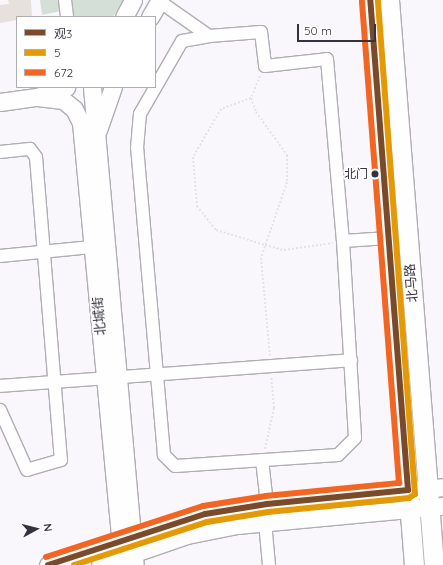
<!DOCTYPE html>
<meta charset="utf-8">
<style>
body{margin:0}
#map{position:relative;width:443px;height:565px;overflow:hidden;background:#f9f7fb;font-family:Quicksand,"Noto Sans SC",sans-serif}
div>[style]{position:absolute}
.green>*{inset:0;background:#d4e0d7}
.building>*{inset:0;background:#e6e1dd}
.path>*{height:2px;margin-top:-1px;transform-origin:0;background:repeating-linear-gradient(90deg,#e3e3e4 0 2px,transparent 0 4px)}
.roads{filter:drop-shadow(1px 0 #b0adb4) drop-shadow(-1px 0 #b0adb4) drop-shadow(0 1px #b0adb4) drop-shadow(0 -1px #b0adb4)}
.street>*{height:12px;margin:-6px;padding:0 6px;transform-origin:6px;border-radius:6px;background:#fefefe}
.secondary>*{height:17px;margin:-8.5px;padding:0 8.5px;transform-origin:8.5px;border-radius:8.5px;background:#fefefe}
.primary>*{height:19px;margin:-9.5px;padding:0 9.5px;transform-origin:9.5px;border-radius:9.5px;background:#fefefe}
.bus-1>*{height:6px;margin:-3px;padding:0 3px;transform-origin:3px;border-radius:3px;background:#7a4b2a}
.bus-2>*{height:6px;margin:-3px;padding:0 3px;transform-origin:3px;border-radius:3px;background:#e49a06}
.bus-3>*{height:6px;margin:-3px;padding:0 3px;transform-origin:3px;border-radius:3px;background:#f26522}
.dots>*{width:11px;height:11px;translate:-50% -50%;box-sizing:border-box;border:2px solid #fff;border-radius:50%}
span{translate:-50% -50%;white-space:nowrap;text-align:center;line-height:1.15;-webkit-text-stroke:3px #fff;paint-order:stroke}
.bus-label{font-size:12px;color:#36323d}
.right{translate:-100% -50%;text-align:right}
.street-label{font-size:13px;color:#36323d}
.legend{position:absolute;left:16px;top:16px;width:140px;height:72px;box-sizing:border-box;background:#fff;border:1px solid #afadb1;margin:0;padding:5px 7px;list-style:none;font-size:12px;color:#36323d}
.legend li{display:flex;align-items:center;gap:8px;height:20px}
.legend b{width:20px;border:1px solid #afadb1}
.north{position:absolute;left:16px;top:509px;width:40px;height:40px;-webkit-text-stroke:3px #fff;paint-order:stroke;rotate:83deg;font-size:11px;font-weight:700;line-height:16px;text-align:center;color:#36323d}
.north::after{content:'';display:block;margin:auto;width:14px;height:18px;background:#36323d;clip-path:polygon(50% 0,100% 100%,50% 72%,0 100%)}
.scale{position:absolute;left:297px;top:24px;width:79px;height:18px;box-sizing:border-box;border:2px solid #36323d;border-top:0;padding-left:5px;font-size:12px;line-height:14px;white-space:nowrap;color:#36323d;-webkit-text-stroke:3px #fff;paint-order:stroke}
</style>
<div id="map">
<div class="green">
<div style="clip-path:polygon(40px 0,59px 0,61px 11px,42px 15px)"></div>
<div style="clip-path:polygon(72px 0,123px 0,113px 17px,74px 17px)"></div>
</div>
<div class="building">
<div style="clip-path:polygon(8px 0,31px 0,32px 17px,17px 17px,17px 20px,0 23px,0 5px,9px 4px)"></div>
</div>
<div class="path">
<div style="left:260px;top:76px;width:24px;rotate:112deg"></div>
<div style="left:251px;top:98px;width:15px;rotate:70deg"></div>
<div style="left:256px;top:112px;width:53px;rotate:54.2deg"></div>
<div style="left:287px;top:155px;width:27px;rotate:90deg"></div>
<div style="left:287px;top:182px;width:80px;rotate:108.9deg"></div>
<div style="left:261px;top:258px;width:98px;rotate:84.8deg"></div>
<div style="left:251px;top:98px;width:32px;rotate:160deg"></div>
<div style="left:221px;top:109px;width:56px;rotate:120.3deg"></div>
<div style="left:193px;top:157px;width:49px;rotate:85.3deg"></div>
<div style="left:197px;top:206px;width:31px;rotate:52deg"></div>
<div style="left:216px;top:230px;width:51px;rotate:17deg"></div>
<div style="left:265px;top:245px;width:20px;rotate:15deg"></div>
<div style="left:284px;top:250px;width:49px;rotate:-8.1deg"></div>
<div style="left:265px;top:449px;width:42px;rotate:-77.6deg"></div>
<div style="left:274px;top:408px;width:32px;rotate:-95deg"></div>
</div>
<div class="roads">
<div class="street">
<div style="left:65px;top:0;width:17px;rotate:83deg"></div>
<div style="left:159px;top:1px;width:61px;rotate:35deg"></div>
<div style="left:209px;top:36px;width:52px;rotate:-4.4deg"></div>
<div style="left:261px;top:32px;width:34px;rotate:83deg"></div>
<div style="left:265px;top:66px;width:62px;rotate:-6.4deg"></div>
<div style="left:327px;top:59px;width:183px;rotate:85deg"></div>
<div style="left:343px;top:241px;width:197px;rotate:86.5deg"></div>
<div style="left:355px;top:438px;width:24px;rotate:135deg"></div>
<div style="left:338px;top:455px;width:163px;rotate:176.1deg"></div>
<div style="left:175px;top:466px;width:16px;rotate:-135deg"></div>
<div style="left:164px;top:455px;width:308px;rotate:-95deg"></div>
<div style="left:137px;top:148px;width:34px;rotate:-85deg"></div>
<div style="left:140px;top:114px;width:84px;rotate:-60.1deg"></div>
<div style="left:182px;top:41px;width:27px;rotate:-10deg"></div>
<div style="left:0;top:152px;width:30px;rotate:-6deg"></div>
<div style="left:30px;top:149px;width:10px;rotate:53deg"></div>
<div style="left:36px;top:157px;width:304px;rotate:85.3deg"></div>
<div style="left:61px;top:460px;width:35px;rotate:164deg"></div>
<div style="left:27px;top:470px;width:66px;rotate:-114.2deg"></div>
<div style="left:343px;top:241px;width:46px;rotate:-3.7deg"></div>
<div style="left:0;top:256px;width:92px;rotate:-5.6deg"></div>
<div style="left:0;top:386px;width:352px;rotate:-4.2deg"></div>
<div style="left:262px;top:460px;width:44px;rotate:83.5deg"></div>
<div style="left:265px;top:522px;width:43px;rotate:84.7deg"></div>
</div>
<div class="secondary">
<div style="left:124px;top:17px;width:19px;rotate:-62deg"></div>
<div style="left:150px;top:17px;width:20px;rotate:-60deg"></div>
<div style="left:92px;top:87px;width:480px;rotate:84.9deg"></div>
<div style="left:37px;top:97px;width:26px;rotate:7deg"></div>
<div style="left:63px;top:100px;width:14px;rotate:39deg"></div>
<div style="left:74px;top:109px;width:16px;rotate:63deg"></div>
<div style="left:81px;top:123px;width:444px;rotate:84.6deg"></div>
<div style="left:0;top:102px;width:37px;rotate:-8deg"></div>
<div style="left:37px;top:97px;width:31px;rotate:-19deg"></div>
<div style="left:98px;top:130px;width:46px;rotate:-70.8deg"></div>
<div style="left:48px;top:565px;width:142px;rotate:-18.4deg"></div>
<div style="left:183px;top:520px;width:52px;rotate:-13.2deg"></div>
<div style="left:234px;top:508px;width:210px;rotate:-5.7deg"></div>
<div style="left:100px;top:565px;width:92px;rotate:-19deg"></div>
<div style="left:187px;top:535px;width:51px;rotate:-11.3deg"></div>
<div style="left:237px;top:525px;width:207px;rotate:-5.3deg"></div>
</div>
<div class="primary">
<div style="left:370px;top:0;width:567px;rotate:85.55deg"></div>
<div style="left:389px;top:0;width:567px;rotate:85.45deg"></div>
</div>
</div>
<div class="bus-1">
<div style="left:48px;top:565px;width:165px;rotate:-18deg"></div>
<div style="left:205px;top:514px;width:63px;rotate:-9.2deg"></div>
<div style="left:267px;top:504px;width:142px;rotate:-5.7deg"></div>
<div style="left:408px;top:490px;width:491px;rotate:-94.4deg"></div>
</div>
<div class="bus-2">
<div style="left:74px;top:565px;width:140px;rotate:-17.9deg"></div>
<div style="left:207px;top:522px;width:62px;rotate:-9.3deg"></div>
<div style="left:268px;top:512px;width:142px;rotate:-5.7deg"></div>
<div style="left:409px;top:498px;width:7px;rotate:-34deg"></div>
<div style="left:415px;top:494px;width:495px;rotate:-94.3deg"></div>
</div>
<div class="bus-3">
<div style="left:46px;top:557px;width:165px;rotate:-18deg"></div>
<div style="left:203px;top:506px;width:64px;rotate:-9deg"></div>
<div style="left:266px;top:496px;width:134px;rotate:-5.6deg"></div>
<div style="left:399px;top:483px;width:483px;rotate:-94.4deg"></div>
</div>
<div class="dots">
<div style="left:375px;top:174px;background:#36323d"></div>
</div>
<div class="bus-label">
<span class="right" style="left:368px;top:174px">北门</span>
</div>
<div class="street-label">
<span style="left:411px;top:283px;rotate:-95deg">北马路</span>
<span style="left:99px;top:316px;rotate:-95deg">北城街</span>
</div>
<ul class="legend">
<li><b style="height:5px;background:#7a4b2a"></b>观3</li>
<li><b style="height:5px;background:#e49a06"></b>5</li>
<li><b style="height:5px;background:#f26522"></b>672</li>
</ul>
<div class="north">N</div>
<div class="scale">50 m</div>
</div>
